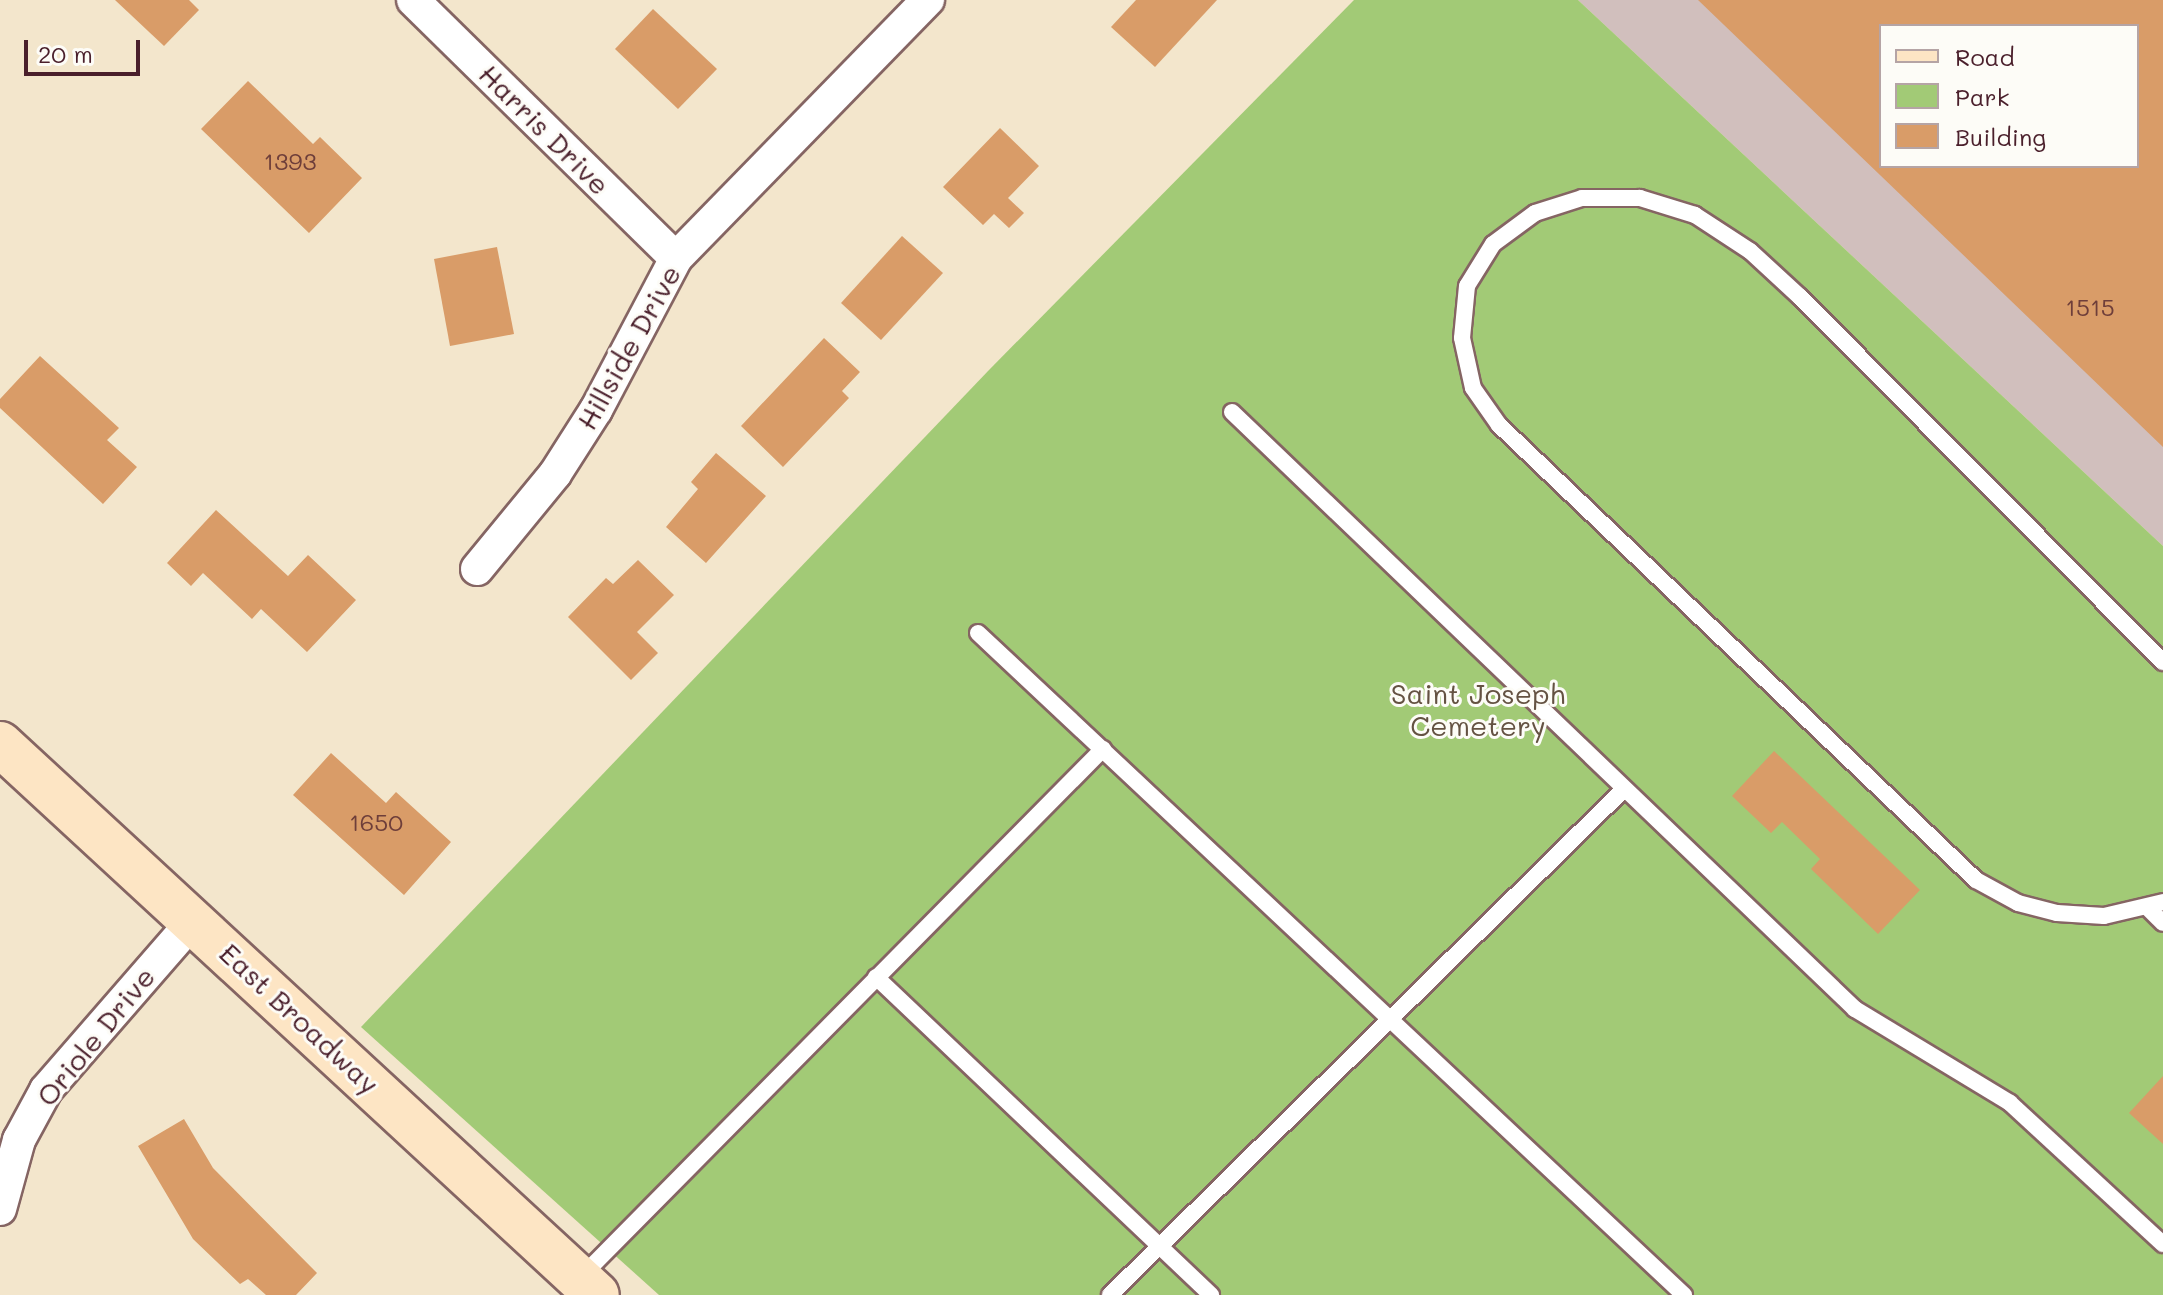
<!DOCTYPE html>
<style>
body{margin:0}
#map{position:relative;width:2163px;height:1295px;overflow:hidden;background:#f3e6cc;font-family:Mali,sans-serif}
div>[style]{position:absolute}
.industrial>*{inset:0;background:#d1bfbd}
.green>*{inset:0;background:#a2ca76}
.building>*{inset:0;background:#d99c68}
.roads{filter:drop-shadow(2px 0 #856563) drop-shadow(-2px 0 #856563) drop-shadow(0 2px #856563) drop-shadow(0 -2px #856563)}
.service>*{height:16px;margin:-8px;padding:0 8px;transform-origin:8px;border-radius:8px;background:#fff}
.minor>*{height:32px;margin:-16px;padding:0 16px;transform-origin:16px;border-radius:16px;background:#fff}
.secondary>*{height:44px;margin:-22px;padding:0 22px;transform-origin:22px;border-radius:22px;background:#fde5c4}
span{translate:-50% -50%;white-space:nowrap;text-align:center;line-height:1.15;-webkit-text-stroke:6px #fdfcf7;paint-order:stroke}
.number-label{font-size:24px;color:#6e3e3a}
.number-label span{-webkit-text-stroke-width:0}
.street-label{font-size:28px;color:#4a1f2b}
.park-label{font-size:28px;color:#645242}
.legend{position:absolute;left:1879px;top:24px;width:260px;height:144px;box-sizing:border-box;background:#fdfcf7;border:2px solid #b5a4a5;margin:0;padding:10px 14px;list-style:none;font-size:24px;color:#4a1f2b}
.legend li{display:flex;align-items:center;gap:16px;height:40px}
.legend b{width:40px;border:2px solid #b5a4a5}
.scale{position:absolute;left:24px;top:40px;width:116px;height:36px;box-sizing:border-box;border:4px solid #4a1f2b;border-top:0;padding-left:10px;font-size:24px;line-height:28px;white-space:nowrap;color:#4a1f2b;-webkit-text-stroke:6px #fdfcf7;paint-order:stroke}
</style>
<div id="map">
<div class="industrial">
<div style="clip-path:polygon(evenodd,1578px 0,2163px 0,2163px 546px,1578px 0,1881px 26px,2137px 26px,2137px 166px,1881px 166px,1881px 26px)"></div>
</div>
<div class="green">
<div style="clip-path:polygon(1354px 0,1578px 0,2163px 546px,2163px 1295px,659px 1295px,361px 1027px,989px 370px)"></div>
</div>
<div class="building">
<div style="clip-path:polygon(115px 0,189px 0,199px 10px,164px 46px)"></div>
<div style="clip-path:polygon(1136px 0,1217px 0,1155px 67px,1111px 27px)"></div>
<div style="clip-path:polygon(evenodd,1698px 0,2163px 0,2163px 447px,1698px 0,1881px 26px,2137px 26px,2137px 166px,1881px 166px,1881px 26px)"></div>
<div style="clip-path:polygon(653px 9px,717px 69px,678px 109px,615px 49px)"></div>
<div style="clip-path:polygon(248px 81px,313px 144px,320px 137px,362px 178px,309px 233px,201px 129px)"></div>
<div style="clip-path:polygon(1000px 128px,1039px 166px,1008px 198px,1024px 213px,1009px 228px,994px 214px,983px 225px,943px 187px)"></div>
<div style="clip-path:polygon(902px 236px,943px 273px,881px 340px,841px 303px)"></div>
<div style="clip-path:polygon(497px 247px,514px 334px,450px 346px,434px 259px)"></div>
<div style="clip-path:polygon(824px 338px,860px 372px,842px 391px,849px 398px,783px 467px,741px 426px)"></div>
<div style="clip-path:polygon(40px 356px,119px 428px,107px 440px,137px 467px,103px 504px,0 408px,0 399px)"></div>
<div style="clip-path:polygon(716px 453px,766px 496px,706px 563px,666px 527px,698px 489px,691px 482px)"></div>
<div style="clip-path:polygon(216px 510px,288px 576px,308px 555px,356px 600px,307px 652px,261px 609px,252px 619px,203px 573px,191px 586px,167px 563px)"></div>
<div style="clip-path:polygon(638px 560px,674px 595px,637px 632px,658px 653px,631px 680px,568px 617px,606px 578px,613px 584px)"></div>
<div style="clip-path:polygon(1774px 751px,1920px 890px,1878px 934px,1811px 869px,1820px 859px,1782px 822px,1771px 833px,1732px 796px)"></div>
<div style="clip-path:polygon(331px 753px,386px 803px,396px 792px,451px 842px,404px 895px,293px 795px)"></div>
<div style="clip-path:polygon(2163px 1076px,2163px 1144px,2129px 1113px)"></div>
<div style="clip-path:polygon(184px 1119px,213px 1168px,317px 1273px,296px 1295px,266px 1295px,248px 1279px,240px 1284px,193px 1239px,138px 1146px)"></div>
</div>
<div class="roads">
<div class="service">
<div style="left:1232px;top:412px;width:863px;rotate:43.78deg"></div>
<div style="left:1855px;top:1009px;width:181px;rotate:31.2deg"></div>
<div style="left:2010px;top:1103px;width:208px;rotate:42.7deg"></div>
<div style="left:978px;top:633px;width:968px;rotate:43.16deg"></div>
<div style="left:2163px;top:662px;width:515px;rotate:-134.84deg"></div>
<div style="left:1800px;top:297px;width:68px;rotate:-137.4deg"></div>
<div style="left:1750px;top:251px;width:66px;rotate:-146.8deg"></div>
<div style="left:1695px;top:215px;width:58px;rotate:-162.8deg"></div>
<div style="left:1640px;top:198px;width:58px;rotate:180deg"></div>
<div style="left:1582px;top:198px;width:49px;rotate:162.3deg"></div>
<div style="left:1535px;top:213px;width:52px;rotate:143.6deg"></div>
<div style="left:1493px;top:244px;width:49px;rotate:121.8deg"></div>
<div style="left:1467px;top:286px;width:52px;rotate:95.5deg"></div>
<div style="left:1462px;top:338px;width:51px;rotate:77.6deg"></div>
<div style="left:1473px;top:388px;width:45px;rotate:54.9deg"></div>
<div style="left:1499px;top:425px;width:659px;rotate:43.65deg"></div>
<div style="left:1976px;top:880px;width:48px;rotate:28.7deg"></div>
<div style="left:2018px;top:903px;width:40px;rotate:14.4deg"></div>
<div style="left:2057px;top:913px;width:47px;rotate:3.7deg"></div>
<div style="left:2104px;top:916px;width:61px;rotate:-13.3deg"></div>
<div style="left:2148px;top:908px;width:21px;rotate:45deg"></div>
<div style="left:876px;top:977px;width:462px;rotate:43.5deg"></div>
<div style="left:580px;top:1278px;width:744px;rotate:-45.33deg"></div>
<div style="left:1110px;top:1295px;width:718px;rotate:-44.55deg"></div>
</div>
<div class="minor">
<div style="left:413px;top:0;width:368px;rotate:44.5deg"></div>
<div style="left:477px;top:569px;width:123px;rotate:-50.6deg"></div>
<div style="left:555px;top:474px;width:76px;rotate:-57.4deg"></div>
<div style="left:596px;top:410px;width:172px;rotate:-62.2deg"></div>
<div style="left:676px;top:258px;width:361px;rotate:-45.7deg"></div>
<div style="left:0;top:1209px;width:72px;rotate:-74.6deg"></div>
<div style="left:19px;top:1140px;width:57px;rotate:-61.6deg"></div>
<div style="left:46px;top:1090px;width:225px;rotate:-49deg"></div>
</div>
<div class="secondary">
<div style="left:0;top:744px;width:812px;rotate:42.71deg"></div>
</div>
</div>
<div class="number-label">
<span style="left:290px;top:161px">1393</span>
<span style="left:2090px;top:307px">1515</span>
<span style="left:376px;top:822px">1650</span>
</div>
<div class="street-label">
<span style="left:545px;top:129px;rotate:45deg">Harris Drive</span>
<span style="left:628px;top:347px;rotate:-61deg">Hillside Drive</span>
<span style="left:300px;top:1018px;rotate:43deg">East Broadway</span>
<span style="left:95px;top:1036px;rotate:-51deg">Oriole Drive</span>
</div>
<div class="park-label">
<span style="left:1478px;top:709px">Saint Joseph<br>Cemetery</span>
</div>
<ul class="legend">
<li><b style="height:10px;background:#fde5c4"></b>Road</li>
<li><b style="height:22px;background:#a2ca76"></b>Park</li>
<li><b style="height:22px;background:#d99c68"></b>Building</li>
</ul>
<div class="scale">20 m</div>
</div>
